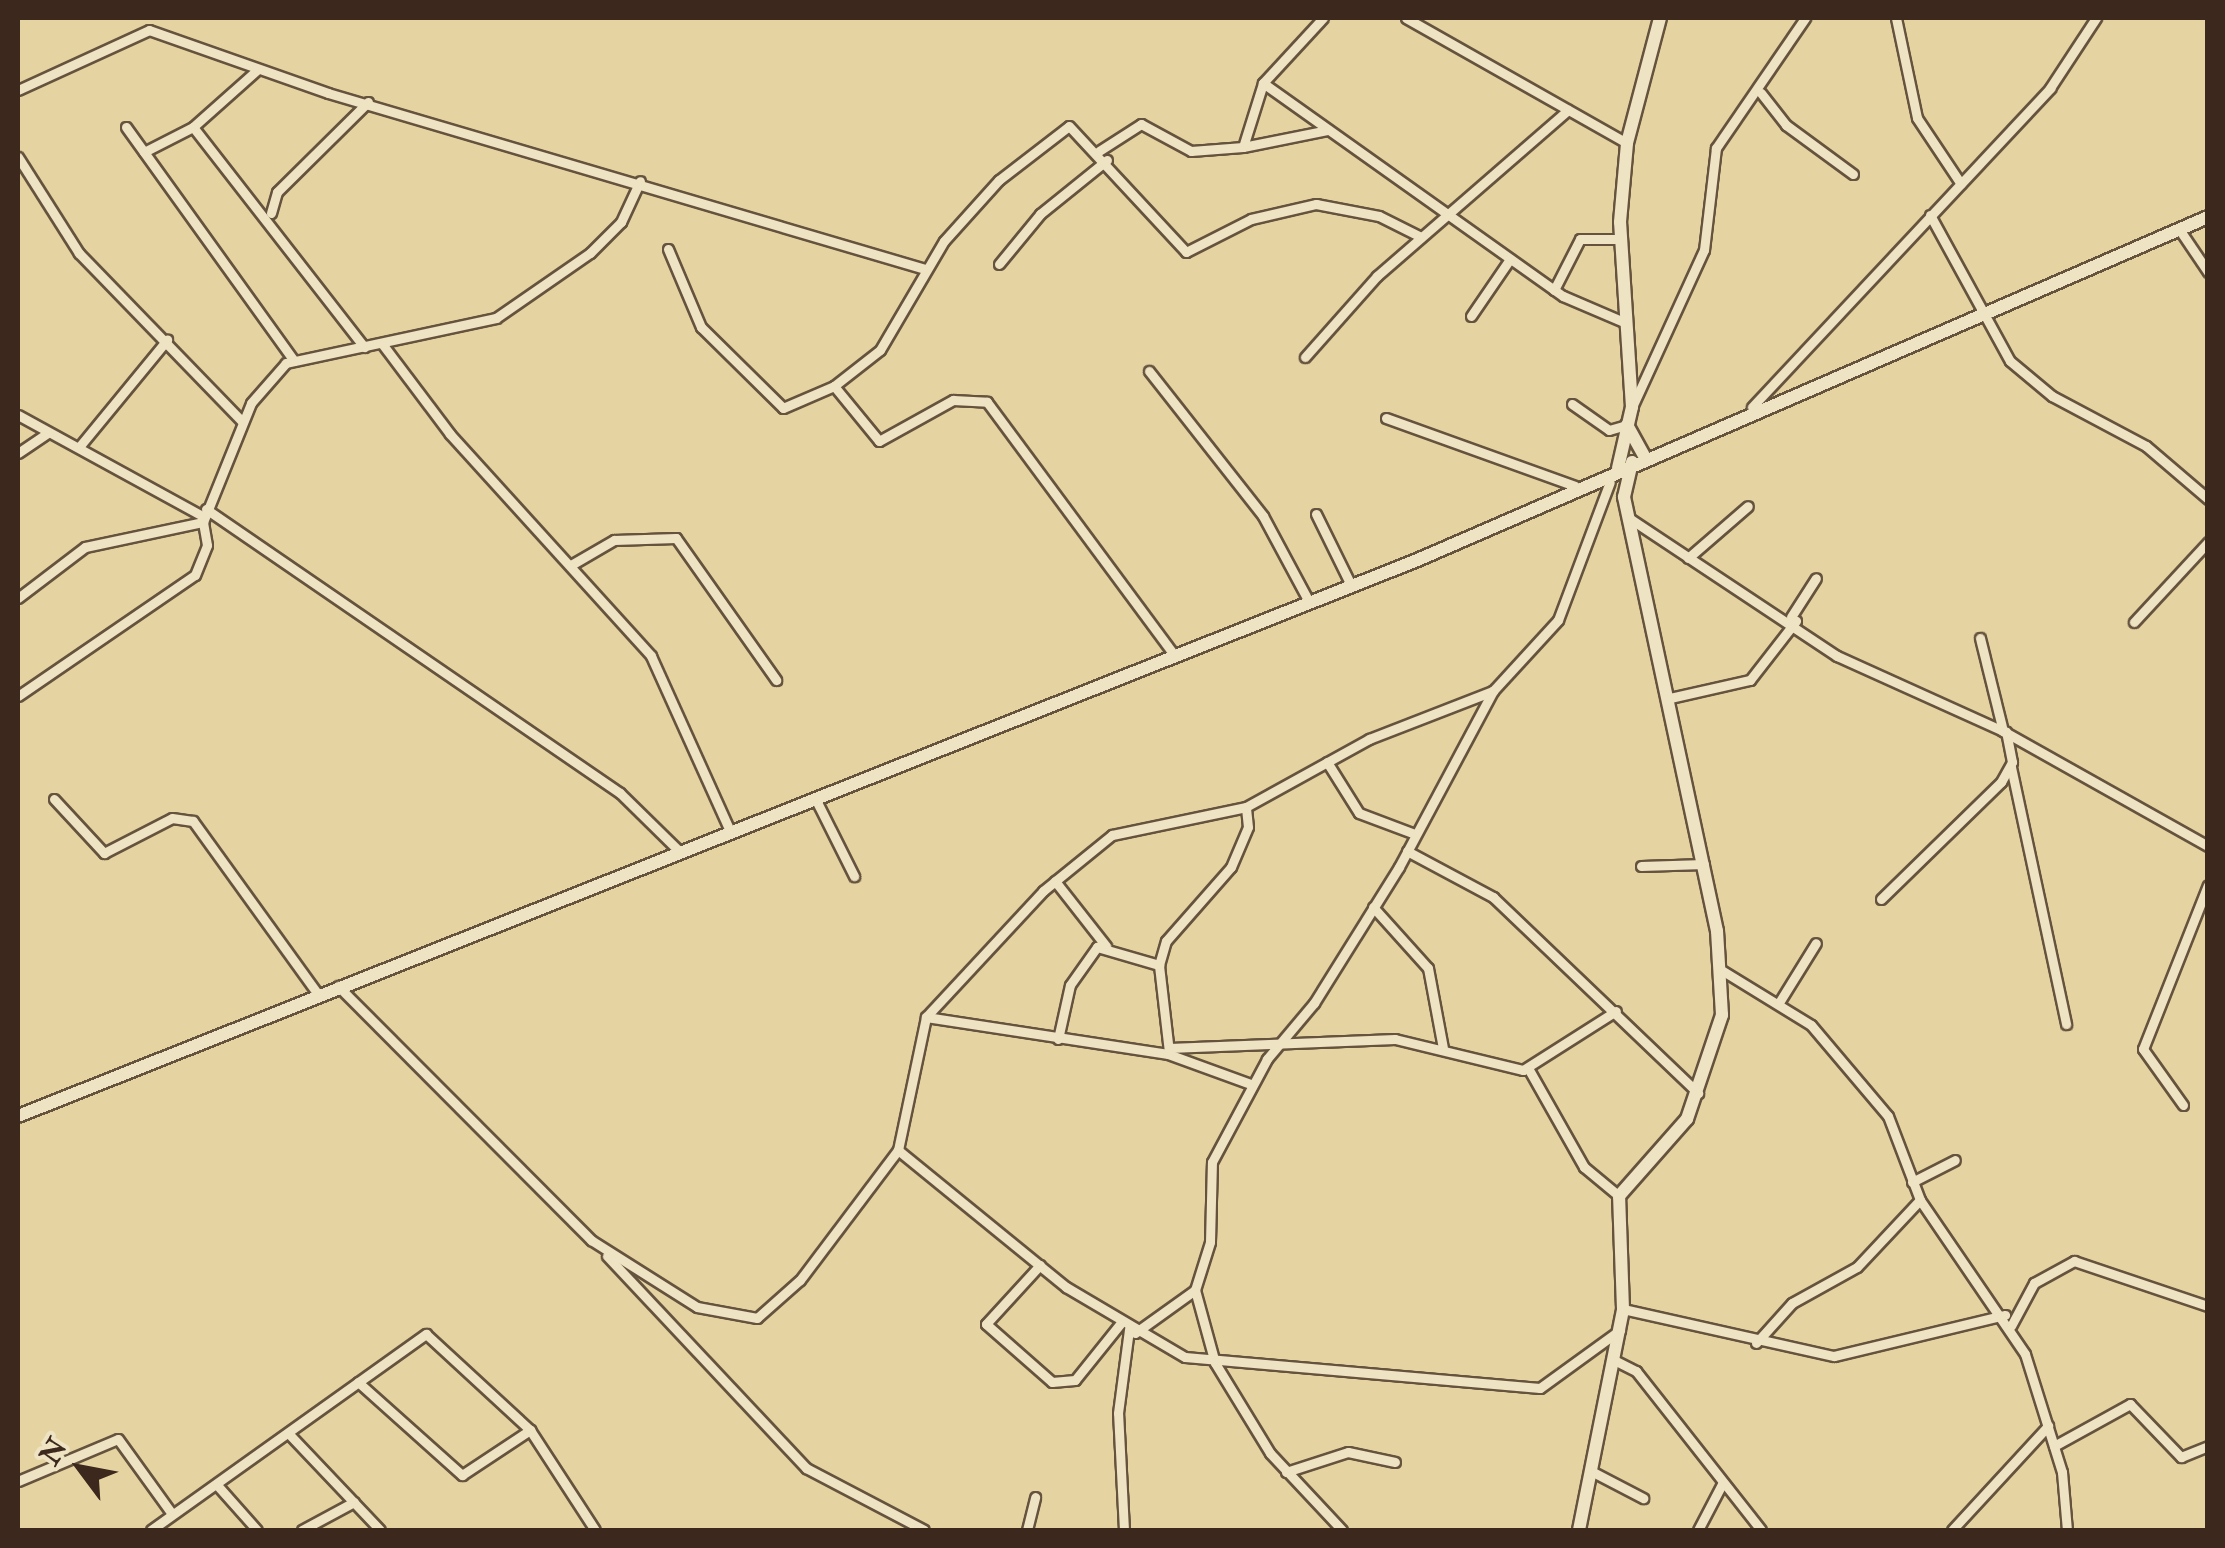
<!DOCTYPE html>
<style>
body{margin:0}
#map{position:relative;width:2225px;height:1548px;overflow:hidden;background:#e5d4a2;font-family:"IM FELL Double Pica",serif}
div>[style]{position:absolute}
.roads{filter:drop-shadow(2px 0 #66533e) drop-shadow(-2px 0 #66533e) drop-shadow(0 2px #66533e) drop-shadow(0 -2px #66533e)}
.street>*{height:9px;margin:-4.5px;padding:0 4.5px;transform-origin:4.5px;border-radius:4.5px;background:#eee3c3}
.secondary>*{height:12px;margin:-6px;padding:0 6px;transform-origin:6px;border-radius:6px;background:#eee3c3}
span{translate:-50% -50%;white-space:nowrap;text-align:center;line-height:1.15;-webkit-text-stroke:9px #eee3c3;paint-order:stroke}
.frame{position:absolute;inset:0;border:20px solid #3c281c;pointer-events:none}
.north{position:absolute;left:30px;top:1418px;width:100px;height:100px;-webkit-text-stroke:8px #eee3c3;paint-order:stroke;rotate:302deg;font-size:28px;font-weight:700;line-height:40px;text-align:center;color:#3c281c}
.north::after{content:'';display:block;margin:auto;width:35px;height:45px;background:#3c281c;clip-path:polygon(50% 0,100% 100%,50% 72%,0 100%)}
</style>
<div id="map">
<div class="roads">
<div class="street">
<div style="left:1406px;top:18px;width:254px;rotate:29.5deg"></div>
<div style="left:1896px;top:18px;width:102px;rotate:78.1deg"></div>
<div style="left:1917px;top:118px;width:79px;rotate:56.3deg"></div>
<div style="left:257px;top:70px;width:86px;rotate:138.3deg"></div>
<div style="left:193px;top:127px;width:279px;rotate:52.1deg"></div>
<div style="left:1263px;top:83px;width:368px;rotate:35.4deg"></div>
<div style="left:1563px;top:296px;width:69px;rotate:23.2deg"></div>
<div style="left:18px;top:90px;width:144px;rotate:-24.6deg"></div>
<div style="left:149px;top:30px;width:190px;rotate:19.4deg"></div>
<div style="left:328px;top:93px;width:622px;rotate:16.43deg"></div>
<div style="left:1761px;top:93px;width:41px;rotate:52deg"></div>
<div style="left:1786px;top:125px;width:83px;rotate:36.2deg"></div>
<div style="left:126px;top:127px;width:288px;rotate:54.3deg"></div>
<div style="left:1243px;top:147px;width:87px;rotate:-11.3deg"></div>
<div style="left:1099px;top:151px;width:50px;rotate:-32.7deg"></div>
<div style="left:1141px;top:124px;width:57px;rotate:28.4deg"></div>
<div style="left:1191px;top:151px;width:52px;rotate:-4.4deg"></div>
<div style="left:1243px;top:147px;width:67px;rotate:-72.6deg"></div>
<div style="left:1263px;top:83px;width:88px;rotate:-47.3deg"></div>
<div style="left:144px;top:152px;width:55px;rotate:-27deg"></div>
<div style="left:18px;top:157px;width:114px;rotate:57.6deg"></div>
<div style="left:79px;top:253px;width:234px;rotate:45.9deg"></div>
<div style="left:271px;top:213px;width:22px;rotate:-74deg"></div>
<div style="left:277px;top:192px;width:128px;rotate:-44.7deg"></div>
<div style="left:1930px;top:215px;width:166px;rotate:61.3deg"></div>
<div style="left:2010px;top:361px;width:55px;rotate:39.8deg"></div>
<div style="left:2052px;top:396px;width:106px;rotate:28deg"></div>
<div style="left:2146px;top:446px;width:82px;rotate:40.5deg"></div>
<div style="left:2179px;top:229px;width:52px;rotate:56deg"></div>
<div style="left:668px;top:249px;width:85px;rotate:67.1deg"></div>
<div style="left:701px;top:327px;width:115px;rotate:44.6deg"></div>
<div style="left:783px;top:408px;width:56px;rotate:-23.3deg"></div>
<div style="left:834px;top:386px;width:58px;rotate:-38deg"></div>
<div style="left:880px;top:350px;width:126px;rotate:-59.6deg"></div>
<div style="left:944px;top:241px;width:82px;rotate:-48deg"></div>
<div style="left:999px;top:180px;width:88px;rotate:-37.6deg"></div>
<div style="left:1069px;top:126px;width:172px;rotate:47.1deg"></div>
<div style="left:1186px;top:252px;width:73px;rotate:-26.9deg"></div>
<div style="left:1251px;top:219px;width:67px;rotate:-13deg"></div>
<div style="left:1316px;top:204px;width:64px;rotate:10.8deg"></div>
<div style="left:1379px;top:216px;width:47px;rotate:26.6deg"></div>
<div style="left:999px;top:264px;width:65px;rotate:-50.6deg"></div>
<div style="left:1040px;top:214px;width:86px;rotate:-38.9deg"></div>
<div style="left:1554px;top:290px;width:57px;rotate:-63deg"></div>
<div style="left:1580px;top:239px;width:40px"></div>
<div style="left:1471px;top:316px;width:69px;rotate:-55.6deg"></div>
<div style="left:383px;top:345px;width:111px;rotate:53deg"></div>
<div style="left:450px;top:434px;width:299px;rotate:47.8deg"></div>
<div style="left:651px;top:656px;width:194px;rotate:65.7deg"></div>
<div style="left:1305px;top:357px;width:108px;rotate:-48.4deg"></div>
<div style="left:1377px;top:276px;width:253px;rotate:-41deg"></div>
<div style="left:1149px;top:371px;width:184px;rotate:51.8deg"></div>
<div style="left:1263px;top:516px;width:93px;rotate:61.8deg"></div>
<div style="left:834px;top:386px;width:71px;rotate:50.7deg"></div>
<div style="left:879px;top:441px;width:85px;rotate:-29deg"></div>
<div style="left:953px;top:400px;width:34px;rotate:3deg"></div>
<div style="left:987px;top:402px;width:312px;rotate:53.5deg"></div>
<div style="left:1572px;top:404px;width:45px;rotate:35.1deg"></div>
<div style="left:1609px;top:430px;width:19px;rotate:-16deg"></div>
<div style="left:1633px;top:405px;width:170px;rotate:-65.4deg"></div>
<div style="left:1704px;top:250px;width:103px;rotate:-83.3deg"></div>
<div style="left:1716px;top:148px;width:158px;rotate:-55.6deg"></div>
<div style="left:1752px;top:407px;width:437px;rotate:-46.9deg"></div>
<div style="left:2050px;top:88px;width:84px;rotate:-56.7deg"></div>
<div style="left:18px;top:415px;width:209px;rotate:28.7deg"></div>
<div style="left:1386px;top:418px;width:201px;rotate:19.8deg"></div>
<div style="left:79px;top:447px;width:139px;rotate:-50.6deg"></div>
<div style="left:18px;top:453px;width:37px;rotate:-34deg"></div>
<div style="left:206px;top:509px;width:502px;rotate:34.45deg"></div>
<div style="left:620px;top:793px;width:84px;rotate:44.5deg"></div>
<div style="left:1316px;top:514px;width:75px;rotate:63.8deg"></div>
<div style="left:1629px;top:518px;width:250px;rotate:33.6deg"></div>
<div style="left:1837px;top:656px;width:182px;rotate:24.3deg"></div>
<div style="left:2003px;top:731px;width:235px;rotate:29.3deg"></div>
<div style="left:1688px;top:558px;width:79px;rotate:-40.9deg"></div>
<div style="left:571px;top:565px;width:50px;rotate:-30.2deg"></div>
<div style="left:614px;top:540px;width:62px;rotate:-1.8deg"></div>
<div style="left:676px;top:538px;width:174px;rotate:54.8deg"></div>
<div style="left:18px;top:598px;width:84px;rotate:-37.3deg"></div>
<div style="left:85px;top:547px;width:121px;rotate:-12deg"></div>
<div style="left:203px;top:522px;width:128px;rotate:-68deg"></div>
<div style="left:251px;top:403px;width:53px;rotate:-48.8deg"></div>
<div style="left:286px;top:363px;width:215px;rotate:-12.1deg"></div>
<div style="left:496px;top:318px;width:114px;rotate:-34.7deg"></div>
<div style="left:590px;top:253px;width:44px;rotate:-45deg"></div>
<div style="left:621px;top:222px;width:45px;rotate:-65.1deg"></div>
<div style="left:1791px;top:617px;width:46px;rotate:-57.3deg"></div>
<div style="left:2134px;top:622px;width:109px;rotate:-47.2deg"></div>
<div style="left:1980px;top:638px;width:96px;rotate:76.1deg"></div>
<div style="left:18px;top:696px;width:214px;rotate:-34.4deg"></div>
<div style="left:195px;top:575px;width:32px;rotate:-68deg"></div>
<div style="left:207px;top:545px;width:23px;rotate:-100deg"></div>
<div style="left:1670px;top:698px;width:82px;rotate:-12.7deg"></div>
<div style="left:1750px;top:680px;width:75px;rotate:-52.1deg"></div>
<div style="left:1327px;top:762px;width:60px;rotate:57.9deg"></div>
<div style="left:1359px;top:813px;width:60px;rotate:20.6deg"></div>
<div style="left:2011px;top:767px;width:263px;rotate:77.9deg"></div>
<div style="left:54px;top:799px;width:74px;rotate:47.2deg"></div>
<div style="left:104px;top:853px;width:76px;rotate:-27.2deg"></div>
<div style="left:172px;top:818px;width:21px;rotate:8deg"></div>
<div style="left:193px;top:821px;width:213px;rotate:54.2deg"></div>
<div style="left:817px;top:802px;width:83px;rotate:63.4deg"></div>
<div style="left:1407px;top:851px;width:98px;rotate:28.1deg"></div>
<div style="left:1493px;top:897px;width:284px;rotate:43.7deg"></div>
<div style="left:1641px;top:866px;width:63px;rotate:-1.8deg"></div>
<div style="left:1055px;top:881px;width:83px;rotate:51.9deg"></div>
<div style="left:1881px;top:899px;width:168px;rotate:-44.3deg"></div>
<div style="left:2001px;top:782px;width:23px;rotate:-61deg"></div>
<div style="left:2012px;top:762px;width:31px;rotate:-101deg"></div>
<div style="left:1373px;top:907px;width:82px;rotate:48deg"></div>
<div style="left:1428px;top:968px;width:81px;rotate:79.4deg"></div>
<div style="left:1723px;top:971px;width:103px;rotate:31.5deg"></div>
<div style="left:1811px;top:1025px;width:119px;rotate:49.8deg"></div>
<div style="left:1888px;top:1116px;width:90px;rotate:69.1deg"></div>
<div style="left:1920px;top:1200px;width:186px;rotate:55.7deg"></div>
<div style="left:2025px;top:1354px;width:124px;rotate:72.6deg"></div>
<div style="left:2062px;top:1472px;width:58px;rotate:85.1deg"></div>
<div style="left:338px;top:986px;width:359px;rotate:45.1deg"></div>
<div style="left:591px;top:1240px;width:125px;rotate:32.3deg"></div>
<div style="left:697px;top:1307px;width:61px;rotate:10.4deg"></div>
<div style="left:757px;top:1318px;width:57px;rotate:-41.5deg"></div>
<div style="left:800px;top:1280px;width:163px;rotate:-53deg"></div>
<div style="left:898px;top:1150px;width:136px;rotate:-78.1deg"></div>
<div style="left:926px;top:1017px;width:172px;rotate:-47.1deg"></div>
<div style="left:1043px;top:891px;width:89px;rotate:-39.1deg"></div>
<div style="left:1112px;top:835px;width:137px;rotate:-11.8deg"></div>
<div style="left:1246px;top:807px;width:141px;rotate:-28.9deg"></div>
<div style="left:1369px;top:739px;width:133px;rotate:-21.2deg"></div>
<div style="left:1780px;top:1001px;width:68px;rotate:-58.2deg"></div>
<div style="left:926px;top:1017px;width:245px;rotate:8.7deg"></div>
<div style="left:1168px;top:1054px;width:90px;rotate:20deg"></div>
<div style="left:1058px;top:1039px;width:55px;rotate:-77.5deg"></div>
<div style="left:1070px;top:985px;width:47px;rotate:-54.6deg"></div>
<div style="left:1097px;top:947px;width:65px;rotate:16.2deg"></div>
<div style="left:1169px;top:1048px;width:226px;rotate:-2.3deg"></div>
<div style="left:1395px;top:1039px;width:132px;rotate:13.6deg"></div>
<div style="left:1523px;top:1070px;width:110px;rotate:-32.4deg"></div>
<div style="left:1169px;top:1052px;width:88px;rotate:-96.6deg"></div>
<div style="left:1159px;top:965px;width:25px;rotate:-74deg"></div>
<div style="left:1166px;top:941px;width:98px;rotate:-48.7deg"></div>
<div style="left:1231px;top:867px;width:43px;rotate:-67deg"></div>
<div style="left:1248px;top:827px;width:20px;rotate:-96deg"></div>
<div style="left:1528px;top:1068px;width:114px;rotate:60.5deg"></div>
<div style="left:1584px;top:1167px;width:45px;rotate:39.6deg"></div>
<div style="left:2183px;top:1105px;width:69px;rotate:-125.5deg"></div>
<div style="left:2143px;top:1049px;width:176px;rotate:-68.4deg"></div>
<div style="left:898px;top:1150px;width:217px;rotate:39.2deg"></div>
<div style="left:1066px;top:1287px;width:138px;rotate:30.5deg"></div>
<div style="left:1185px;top:1357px;width:356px;rotate:5deg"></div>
<div style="left:1540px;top:1388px;width:99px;rotate:-35.9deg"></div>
<div style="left:1912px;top:1182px;width:48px;rotate:-27.1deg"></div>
<div style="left:607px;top:1256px;width:291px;rotate:46.8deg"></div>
<div style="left:806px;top:1468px;width:133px;rotate:27.7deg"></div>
<div style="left:1040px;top:1265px;width:80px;rotate:132.5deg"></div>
<div style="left:986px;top:1324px;width:88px;rotate:41.3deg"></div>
<div style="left:1052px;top:1382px;width:23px;rotate:-5deg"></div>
<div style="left:1075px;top:1380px;width:72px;rotate:-51.2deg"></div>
<div style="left:1623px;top:1309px;width:216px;rotate:12.6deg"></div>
<div style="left:1834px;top:1356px;width:176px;rotate:-13.5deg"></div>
<div style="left:2011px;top:1326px;width:49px;rotate:-61.9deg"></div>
<div style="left:2034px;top:1283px;width:46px;rotate:-28.8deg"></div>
<div style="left:2074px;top:1261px;width:141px;rotate:18.6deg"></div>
<div style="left:1135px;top:1333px;width:74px;rotate:-35.6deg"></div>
<div style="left:1756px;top:1343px;width:54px;rotate:-48deg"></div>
<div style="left:1792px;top:1303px;width:74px;rotate:-29deg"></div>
<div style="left:1857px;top:1267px;width:92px;rotate:-46.8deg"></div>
<div style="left:1614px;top:1360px;width:25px;rotate:27deg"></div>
<div style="left:1636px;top:1371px;width:202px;rotate:51.8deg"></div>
<div style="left:358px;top:1382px;width:140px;rotate:41.8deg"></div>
<div style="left:462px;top:1475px;width:82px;rotate:-33.5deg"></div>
<div style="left:289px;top:1434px;width:132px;rotate:46.5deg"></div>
<div style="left:2054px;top:1446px;width:87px;rotate:-28.9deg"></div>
<div style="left:2130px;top:1404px;width:74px;rotate:46.1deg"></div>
<div style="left:2181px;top:1457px;width:29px;rotate:-22deg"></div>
<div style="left:1591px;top:1471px;width:59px;rotate:27.4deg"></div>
<div style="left:1286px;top:1472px;width:65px;rotate:-17.9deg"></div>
<div style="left:1348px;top:1452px;width:48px;rotate:12deg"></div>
<div style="left:18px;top:1481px;width:108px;rotate:-22.8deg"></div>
<div style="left:118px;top:1439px;width:92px;rotate:54.2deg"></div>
<div style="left:217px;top:1485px;width:60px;rotate:48.4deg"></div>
<div style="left:151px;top:1530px;width:338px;rotate:-35.5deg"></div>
<div style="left:426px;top:1334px;width:142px;rotate:42.7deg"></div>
<div style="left:530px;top:1430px;width:119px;rotate:57deg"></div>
<div style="left:302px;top:1530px;width:59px;rotate:-28.3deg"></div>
<div style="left:1027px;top:1530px;width:34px;rotate:-76deg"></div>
<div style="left:1124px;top:1530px;width:117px;rotate:-92.9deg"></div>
<div style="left:1118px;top:1413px;width:85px;rotate:-82.5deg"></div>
<div style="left:1342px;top:1530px;width:105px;rotate:-133.1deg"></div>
<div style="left:1270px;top:1453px;width:105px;rotate:-121.4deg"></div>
<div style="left:1215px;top:1363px;width:76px;rotate:-105.3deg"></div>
<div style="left:1195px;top:1290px;width:50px;rotate:-72.6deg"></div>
<div style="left:1210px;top:1242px;width:80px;rotate:-88.6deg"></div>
<div style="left:1212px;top:1162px;width:117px;rotate:-61.9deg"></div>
<div style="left:1267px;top:1059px;width:73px;rotate:-50deg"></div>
<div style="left:1314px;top:1003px;width:160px;rotate:-58deg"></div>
<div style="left:1399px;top:867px;width:200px;rotate:-61.9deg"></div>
<div style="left:1493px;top:691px;width:96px;rotate:-47.5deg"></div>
<div style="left:1558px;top:620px;width:147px;rotate:-69.4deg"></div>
<div style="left:1698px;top:1530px;width:52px;rotate:-62.4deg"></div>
<div style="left:1952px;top:1530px;width:142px;rotate:-47.3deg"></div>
</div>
<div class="secondary">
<div style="left:1627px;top:425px;width:35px;rotate:61deg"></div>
<div style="left:1618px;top:468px;width:63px;rotate:-77.1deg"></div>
<div style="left:1632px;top:407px;width:185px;rotate:-93.7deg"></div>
<div style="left:1620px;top:222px;width:79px;rotate:-84.9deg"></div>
<div style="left:1627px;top:143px;width:129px;rotate:-75.2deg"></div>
<div style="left:18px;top:1116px;width:1503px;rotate:-21.67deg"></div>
<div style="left:1415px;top:561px;width:864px;rotate:-23.45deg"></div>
<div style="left:1579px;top:1530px;width:225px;rotate:-78.7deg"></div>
<div style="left:1623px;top:1309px;width:113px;rotate:-92deg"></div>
<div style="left:1619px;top:1196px;width:103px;rotate:-48.6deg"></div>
<div style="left:1687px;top:1119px;width:110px;rotate:-71.4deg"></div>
<div style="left:1722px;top:1015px;width:84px;rotate:-93.4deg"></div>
<div style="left:1717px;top:931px;width:444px;rotate:-102.1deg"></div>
<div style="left:1624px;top:497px;width:36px;rotate:-77deg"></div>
</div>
</div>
<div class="frame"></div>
<div class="north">N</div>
</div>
